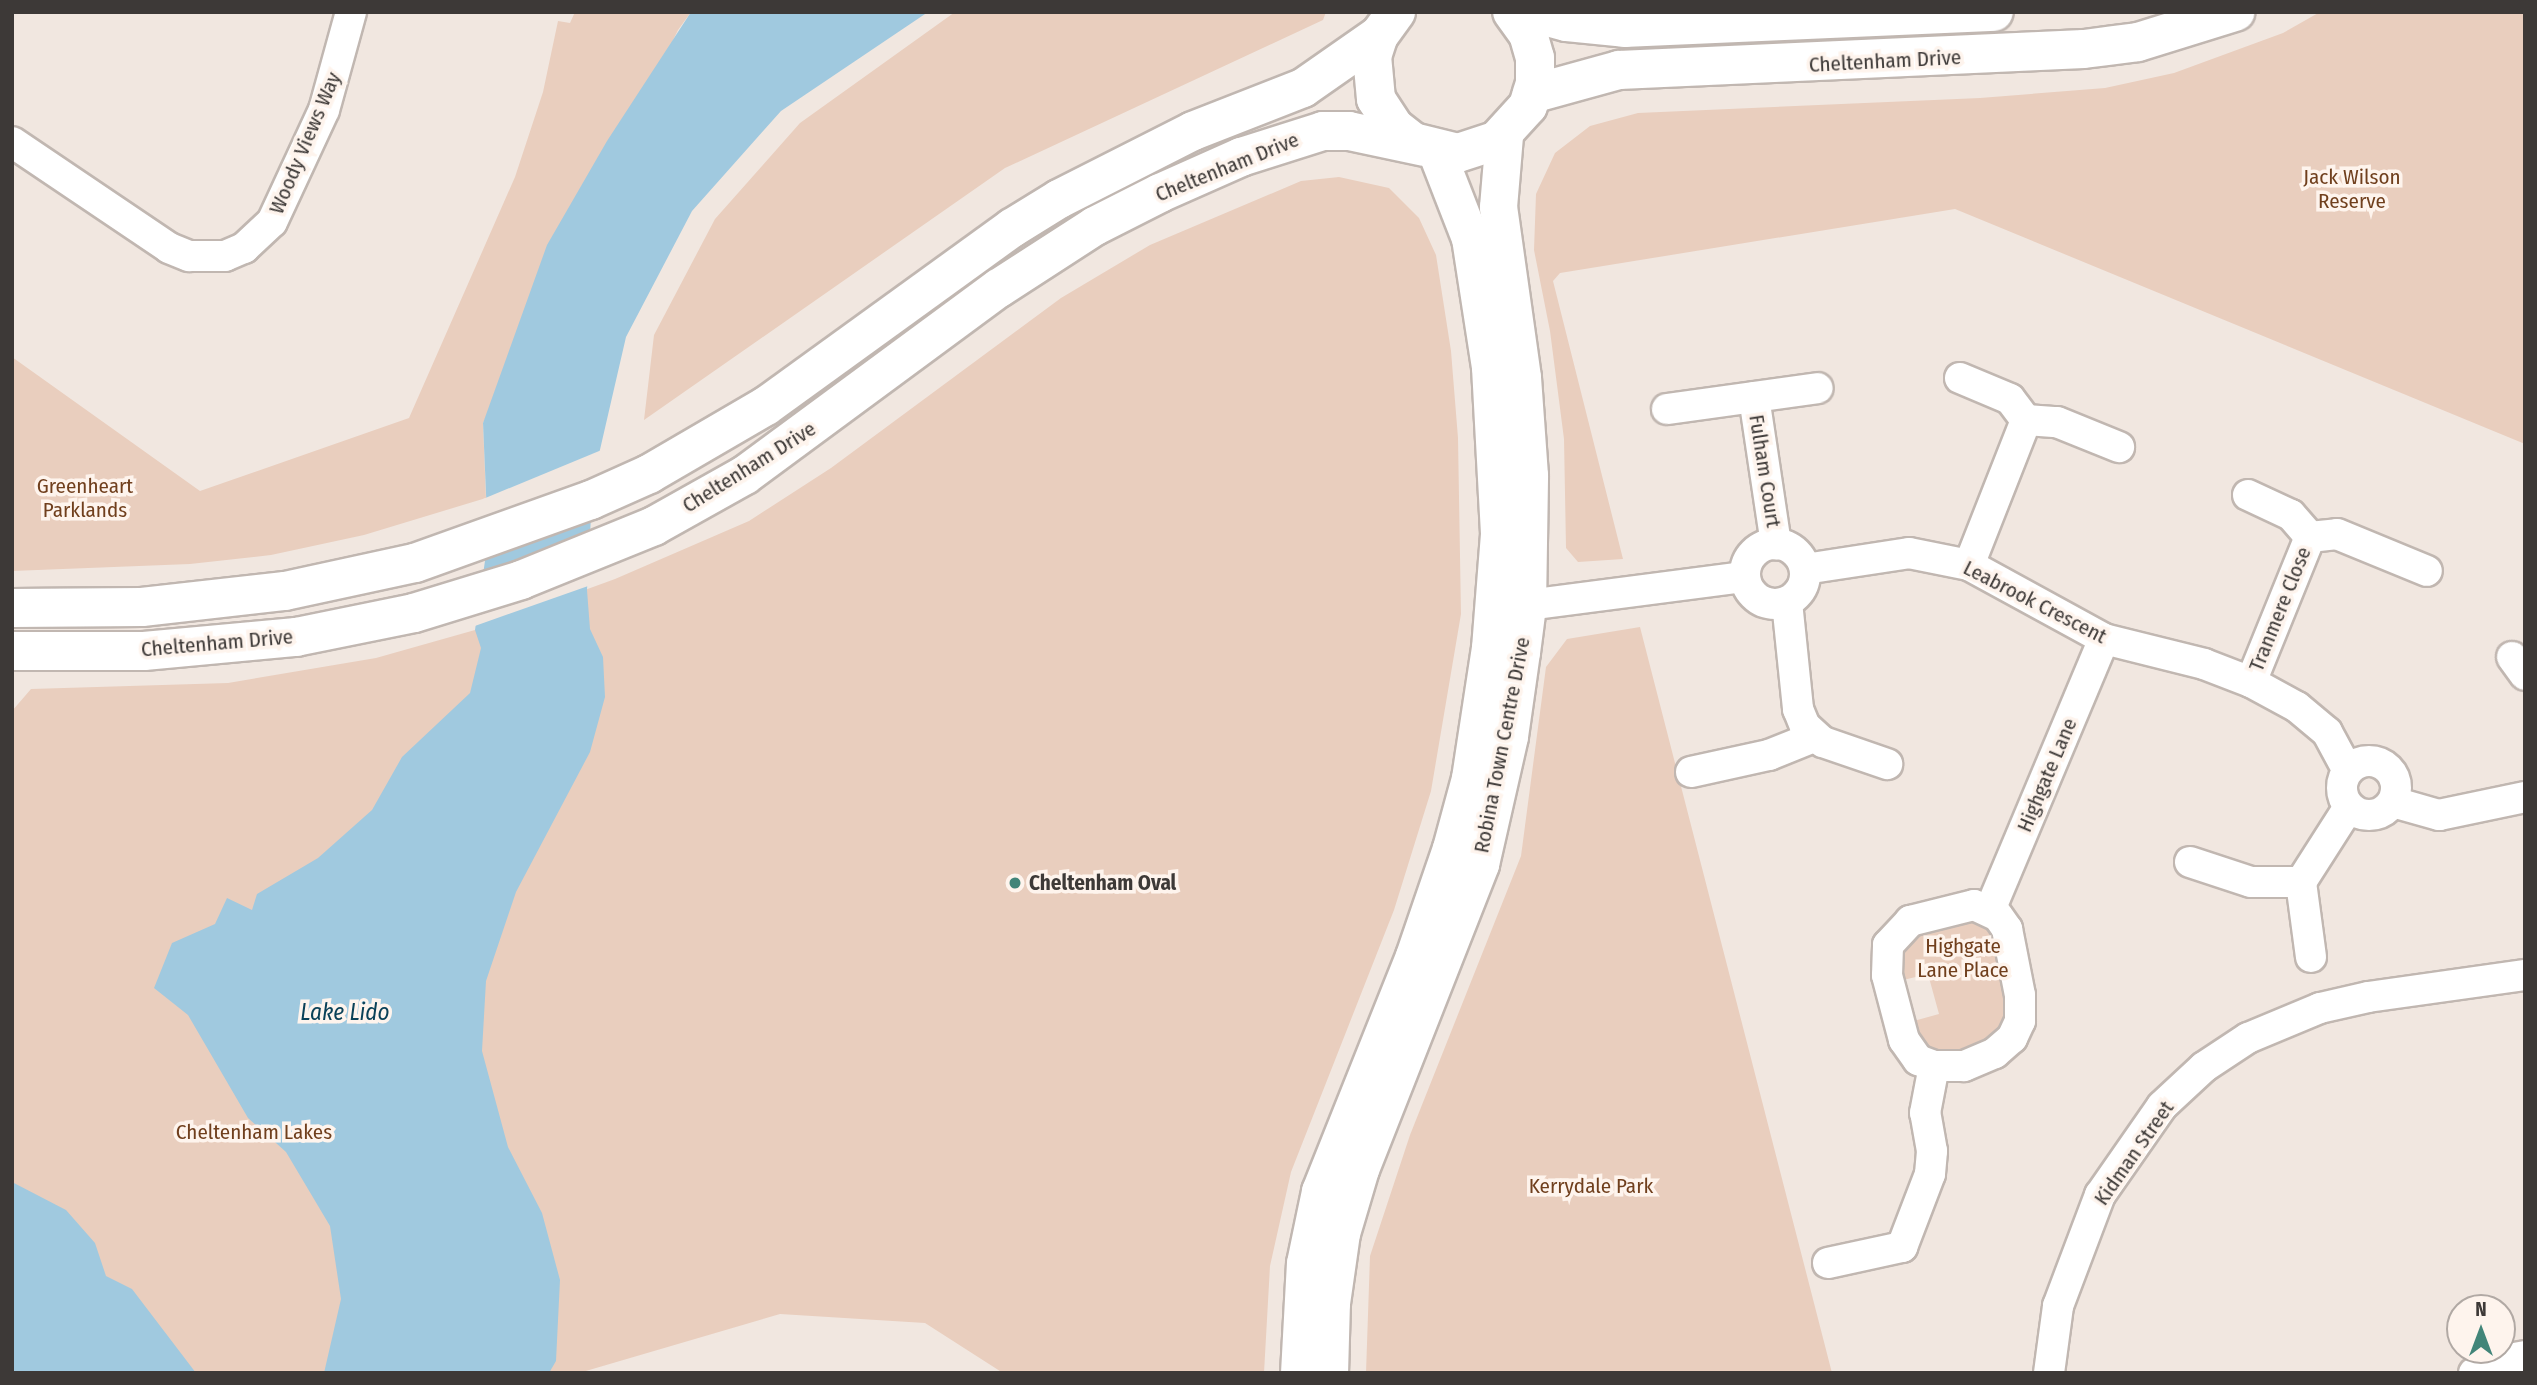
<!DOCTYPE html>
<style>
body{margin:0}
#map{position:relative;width:2537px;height:1385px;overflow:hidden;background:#f1e7e0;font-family:"Fira Sans Condensed",sans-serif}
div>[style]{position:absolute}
.green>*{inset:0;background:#e9cebe}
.water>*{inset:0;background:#a0c9df}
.pier>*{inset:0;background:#f1e7e0}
.roads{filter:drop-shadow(2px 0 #c1b7b1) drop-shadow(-2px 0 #c1b7b1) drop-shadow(0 2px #c1b7b1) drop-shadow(0 -2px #c1b7b1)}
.minor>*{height:30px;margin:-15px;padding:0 15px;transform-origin:15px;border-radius:15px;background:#fff}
.minor>.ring{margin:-15px;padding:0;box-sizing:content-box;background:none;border:30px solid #fff;border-radius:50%}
.tertiary>*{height:37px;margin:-18.5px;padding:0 18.5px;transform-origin:18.5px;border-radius:18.5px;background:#fff}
.secondary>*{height:38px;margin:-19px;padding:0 19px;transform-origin:19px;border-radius:19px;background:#fff}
.dots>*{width:19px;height:19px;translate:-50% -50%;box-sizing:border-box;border:4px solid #fef4ed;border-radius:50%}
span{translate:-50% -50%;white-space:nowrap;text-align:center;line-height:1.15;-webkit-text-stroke:7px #fef4ed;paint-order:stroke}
.street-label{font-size:21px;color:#3d3937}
.park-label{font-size:21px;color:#703f1d}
.poi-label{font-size:21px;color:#3d3937;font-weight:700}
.left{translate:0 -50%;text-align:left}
.water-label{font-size:23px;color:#0a4158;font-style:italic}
.frame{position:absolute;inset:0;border:14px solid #3d3937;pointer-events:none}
.north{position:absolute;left:2446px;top:1294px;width:70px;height:70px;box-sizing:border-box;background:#fef4ed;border:2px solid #b1a9a4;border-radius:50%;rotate:0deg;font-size:19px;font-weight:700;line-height:28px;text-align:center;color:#3d3937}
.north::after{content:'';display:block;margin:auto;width:24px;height:32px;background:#428579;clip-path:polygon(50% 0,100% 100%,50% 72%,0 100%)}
</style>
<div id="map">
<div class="green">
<div style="clip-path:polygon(575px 12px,691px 12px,678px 30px,483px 423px,486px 498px,364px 535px,271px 555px,190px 564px,12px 571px,12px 357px,200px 491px,409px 418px,515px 177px,543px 92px,558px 21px,570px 23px)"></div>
<div style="clip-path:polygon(955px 12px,1326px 12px,1323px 20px,1005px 168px,644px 420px,654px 335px,715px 219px,800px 123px)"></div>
<div style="clip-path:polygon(2320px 12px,2525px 12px,2525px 444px,1955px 209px,1560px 273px,1553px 281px,1623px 559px,1578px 562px,1566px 548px,1564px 439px,1550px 331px,1534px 250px,1536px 194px,1555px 153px,1590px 126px,1638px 113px,1980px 98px,2105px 88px,2174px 73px,2283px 33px)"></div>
<div style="clip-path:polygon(1339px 177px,1389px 188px,1419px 218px,1436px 255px,1451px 351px,1458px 438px,1461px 614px,1431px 791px,1394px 910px,1291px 1172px,1270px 1266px,1264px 1373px,1003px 1373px,925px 1323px,780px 1314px,579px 1373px,12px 1373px,12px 711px,31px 689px,228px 683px,376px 658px,475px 630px,615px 579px,749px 521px,831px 468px,1061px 298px,1150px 245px,1301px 181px)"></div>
<div style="clip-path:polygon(1640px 627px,1832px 1373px,1366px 1373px,1370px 1256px,1410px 1135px,1521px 856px,1546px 667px,1567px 639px)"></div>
<div style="clip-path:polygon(1972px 916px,1993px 926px,2008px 995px,2004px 1029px,1975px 1052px,1925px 1051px,1910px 1022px,1939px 1014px,1928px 974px,1899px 981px,1897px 950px,1908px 935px)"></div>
</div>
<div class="water">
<div style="clip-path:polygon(691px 12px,928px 12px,781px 111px,692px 211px,626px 337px,593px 480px,587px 590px,590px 629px,603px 657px,605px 697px,590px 752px,516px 892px,486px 981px,482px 1051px,508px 1147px,542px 1213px,560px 1280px,556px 1361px,549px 1373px,324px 1373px,341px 1299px,330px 1226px,286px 1152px,248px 1118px,188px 1015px,154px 988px,172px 943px,215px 924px,227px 898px,252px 910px,257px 894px,318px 858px,372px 810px,402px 757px,470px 693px,481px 648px,475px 630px,488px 540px,483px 423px,547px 245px,607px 141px)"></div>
<div style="clip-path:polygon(12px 1182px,66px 1210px,95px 1243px,106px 1276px,132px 1289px,196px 1373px,12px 1373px)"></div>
</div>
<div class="pier">
<div style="clip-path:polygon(604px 449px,597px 481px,560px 531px,481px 561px,483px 499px)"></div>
<div style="clip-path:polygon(594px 529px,591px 585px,472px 627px,479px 575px)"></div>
</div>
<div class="roads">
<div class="minor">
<div style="left:12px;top:142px;width:189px;rotate:34deg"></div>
<div style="left:169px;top:248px;width:22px;rotate:22deg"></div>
<div style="left:189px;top:256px;width:36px"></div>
<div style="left:225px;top:256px;width:21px;rotate:-23deg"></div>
<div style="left:244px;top:248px;width:38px;rotate:-43deg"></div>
<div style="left:272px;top:222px;width:123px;rotate:-65.1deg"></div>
<div style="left:324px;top:110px;width:102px;rotate:-74.6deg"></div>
<div style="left:1960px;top:378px;width:54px;rotate:22.8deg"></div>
<div style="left:2010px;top:399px;width:26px;rotate:53deg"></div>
<div style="left:2026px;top:420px;width:31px;rotate:4deg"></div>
<div style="left:2057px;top:422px;width:67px;rotate:22deg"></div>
<div style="left:1754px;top:397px;width:149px;rotate:81.5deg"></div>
<div style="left:1667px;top:409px;width:152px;rotate:-7.9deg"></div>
<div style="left:2248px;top:495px;width:47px;rotate:24.9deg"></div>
<div style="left:2291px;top:515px;width:29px;rotate:49deg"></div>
<div style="left:2310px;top:537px;width:27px;rotate:-6deg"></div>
<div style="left:2337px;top:534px;width:97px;rotate:22.3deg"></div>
<div class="ring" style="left:1745px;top:544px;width:30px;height:30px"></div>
<div style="left:1969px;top:565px;width:156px;rotate:-68.5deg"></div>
<div style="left:1805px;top:569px;width:105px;rotate:-8.7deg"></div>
<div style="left:1909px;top:553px;width:61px;rotate:11.3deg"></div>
<div style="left:1969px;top:565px;width:154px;rotate:28.7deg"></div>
<div style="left:2104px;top:639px;width:103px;rotate:14deg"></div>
<div style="left:2204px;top:664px;width:50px;rotate:21deg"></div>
<div style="left:2251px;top:682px;width:52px;rotate:28.5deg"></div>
<div style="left:2297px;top:707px;width:39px;rotate:40deg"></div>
<div style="left:2327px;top:732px;width:44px;rotate:61.7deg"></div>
<div style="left:1787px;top:602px;width:108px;rotate:84.1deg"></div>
<div style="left:1798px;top:709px;width:18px;rotate:68deg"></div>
<div style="left:1805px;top:726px;width:24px;rotate:42deg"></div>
<div style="left:1823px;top:742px;width:68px;rotate:19deg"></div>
<div style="left:1505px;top:608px;width:242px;rotate:-7.4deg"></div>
<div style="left:2512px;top:657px;width:22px;rotate:54deg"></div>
<div style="left:2251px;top:682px;width:157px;rotate:-67.9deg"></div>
<div class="ring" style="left:2342px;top:761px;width:24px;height:24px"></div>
<div style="left:1691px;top:772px;width:80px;rotate:-12.3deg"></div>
<div style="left:1769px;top:755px;width:48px;rotate:-21.8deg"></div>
<div style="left:2393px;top:802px;width:48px;rotate:15.8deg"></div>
<div style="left:2439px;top:815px;width:88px;rotate:-11.8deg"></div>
<div style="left:2190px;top:862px;width:64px;rotate:18.2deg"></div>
<div style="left:2251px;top:882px;width:50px"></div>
<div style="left:1974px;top:905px;width:26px;rotate:25deg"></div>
<div style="left:1998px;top:916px;width:16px;rotate:55deg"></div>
<div style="left:2007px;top:929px;width:67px;rotate:78.9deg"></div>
<div style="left:2020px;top:995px;width:26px;rotate:90deg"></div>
<div style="left:2020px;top:1021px;width:19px;rotate:115deg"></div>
<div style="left:2012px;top:1038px;width:23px;rotate:139deg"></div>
<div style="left:1995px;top:1053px;width:34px;rotate:157deg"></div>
<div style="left:1964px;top:1066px;width:30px;rotate:180deg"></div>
<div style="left:1934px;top:1066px;width:17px;rotate:-159deg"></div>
<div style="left:1918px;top:1060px;width:24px;rotate:-125deg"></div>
<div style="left:1904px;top:1040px;width:67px;rotate:-104.7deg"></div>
<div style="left:1887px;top:975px;width:30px;rotate:-88deg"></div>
<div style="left:1888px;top:945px;width:33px;rotate:-47deg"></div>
<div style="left:1910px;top:921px;width:66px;rotate:-14deg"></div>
<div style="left:1990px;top:910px;width:294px;rotate:-67.2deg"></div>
<div style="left:2311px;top:957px;width:76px;rotate:-97.6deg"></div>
<div style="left:2301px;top:882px;width:89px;rotate:-57.4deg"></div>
<div style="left:1828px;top:1263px;width:76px;rotate:-12.2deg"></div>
<div style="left:1902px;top:1247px;width:78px;rotate:-69deg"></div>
<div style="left:1930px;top:1174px;width:23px;rotate:-85deg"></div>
<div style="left:1932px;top:1151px;width:39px;rotate:-100deg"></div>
<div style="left:1925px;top:1113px;width:48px;rotate:-79.2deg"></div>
<div style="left:2049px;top:1373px;width:68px;rotate:-82.3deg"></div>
<div style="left:2058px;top:1306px;width:119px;rotate:-69.3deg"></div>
<div style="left:2100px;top:1195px;width:108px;rotate:-55.1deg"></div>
<div style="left:2162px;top:1106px;width:57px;rotate:-42.9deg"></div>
<div style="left:2204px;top:1067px;width:53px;rotate:-33.4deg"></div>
<div style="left:2248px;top:1038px;width:78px;rotate:-22.6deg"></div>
<div style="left:2320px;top:1008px;width:49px;rotate:-12.9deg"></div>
<div style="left:2368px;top:997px;width:159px;rotate:-8deg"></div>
<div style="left:2474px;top:1373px;width:21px;rotate:-31deg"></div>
<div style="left:2492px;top:1362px;width:34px;rotate:-10deg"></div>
</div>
<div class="tertiary">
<div style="left:1299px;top:1373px;width:110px;rotate:-86.9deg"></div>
<div style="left:1305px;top:1263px;width:74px;rotate:-78.2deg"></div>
<div style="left:1320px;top:1191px;width:253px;rotate:-68.2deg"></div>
<div style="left:1414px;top:956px;width:114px;rotate:-71.1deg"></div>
<div style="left:1451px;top:848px;width:73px;rotate:-74.8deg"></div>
<div style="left:1470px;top:778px;width:132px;rotate:-81.3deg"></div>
<div style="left:1490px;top:648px;width:115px;rotate:-85.5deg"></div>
<div style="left:1499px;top:533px;width:166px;rotate:-93.1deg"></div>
<div style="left:1490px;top:367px;width:131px;rotate:-98.8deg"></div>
<div style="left:1470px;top:238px;width:93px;rotate:-111.3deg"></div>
<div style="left:1329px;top:1373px;width:70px;rotate:-88.4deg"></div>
<div style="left:1331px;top:1303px;width:71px;rotate:-81.9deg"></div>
<div style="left:1341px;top:1233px;width:67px;rotate:-73.5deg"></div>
<div style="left:1360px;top:1169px;width:328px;rotate:-68.5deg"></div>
<div style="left:1480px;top:864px;width:131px;rotate:-77.2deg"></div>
<div style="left:1509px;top:736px;width:85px;rotate:-81.9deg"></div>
<div style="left:1521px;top:652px;width:46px;rotate:-82.6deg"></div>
<div style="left:1527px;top:606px;width:131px;rotate:-89.1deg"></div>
<div style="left:1529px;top:475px;width:98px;rotate:-94.1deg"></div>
<div style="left:1522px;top:377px;width:172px;rotate:-98deg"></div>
<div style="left:1498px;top:207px;width:72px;rotate:-85.2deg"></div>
</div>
<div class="secondary">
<div style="left:1396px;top:12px;width:29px;rotate:126deg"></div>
<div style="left:1379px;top:35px;width:22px;rotate:108deg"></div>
<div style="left:1372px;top:56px;width:43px;rotate:84.7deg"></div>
<div style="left:1376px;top:99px;width:33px;rotate:57deg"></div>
<div style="left:1394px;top:127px;width:24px;rotate:38deg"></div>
<div style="left:1413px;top:142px;width:46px;rotate:13.7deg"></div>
<div style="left:1458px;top:153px;width:40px;rotate:-18deg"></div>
<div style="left:1496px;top:141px;width:47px;rotate:-47.6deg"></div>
<div style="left:1528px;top:106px;width:24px;rotate:-73deg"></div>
<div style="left:1535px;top:83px;width:25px;rotate:-90deg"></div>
<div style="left:1535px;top:58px;width:25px;rotate:-106deg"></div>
<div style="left:1528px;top:34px;width:27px;rotate:-126deg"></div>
<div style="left:1529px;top:12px;width:39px;rotate:15deg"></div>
<div style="left:1567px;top:22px;width:58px;rotate:5.9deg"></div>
<div style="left:1625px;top:28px;width:369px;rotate:-2.5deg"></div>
<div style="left:1532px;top:94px;width:90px;rotate:-15.4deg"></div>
<div style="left:1619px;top:70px;width:465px;rotate:-2.6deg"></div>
<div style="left:2084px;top:49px;width:54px;rotate:-7.4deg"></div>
<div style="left:2138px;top:42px;width:102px;rotate:-17.2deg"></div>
<div style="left:12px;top:608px;width:130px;rotate:-0.4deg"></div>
<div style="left:142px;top:607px;width:144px;rotate:-6.4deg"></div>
<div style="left:285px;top:591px;width:133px;rotate:-12.2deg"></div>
<div style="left:415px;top:563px;width:187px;rotate:-19.7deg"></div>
<div style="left:591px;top:500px;width:64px;rotate:-24.1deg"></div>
<div style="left:649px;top:474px;width:135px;rotate:-30.2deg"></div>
<div style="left:766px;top:406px;width:304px;rotate:-35.9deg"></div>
<div style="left:1012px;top:228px;width:55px;rotate:-31.7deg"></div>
<div style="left:1059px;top:199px;width:150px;rotate:-26.9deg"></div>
<div style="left:1193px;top:131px;width:118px;rotate:-21.4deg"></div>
<div style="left:1303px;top:88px;width:93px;rotate:-34.9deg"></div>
<div style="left:12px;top:651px;width:132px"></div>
<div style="left:144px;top:651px;width:153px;rotate:-5.3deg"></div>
<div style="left:296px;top:637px;width:120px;rotate:-11.5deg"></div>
<div style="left:414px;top:613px;width:112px;rotate:-17.1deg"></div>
<div style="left:521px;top:580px;width:144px;rotate:-22.1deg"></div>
<div style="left:654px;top:526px;width:104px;rotate:-29.3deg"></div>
<div style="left:745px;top:475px;width:315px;rotate:-36.4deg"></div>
<div style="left:999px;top:288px;width:114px;rotate:-32.9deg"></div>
<div style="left:1095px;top:226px;width:73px;rotate:-26.9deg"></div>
<div style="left:1160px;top:193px;width:89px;rotate:-24deg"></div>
<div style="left:1241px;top:157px;width:86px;rotate:-17.6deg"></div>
<div style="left:1323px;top:131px;width:26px"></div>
<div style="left:1349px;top:131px;width:77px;rotate:12deg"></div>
</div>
</div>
<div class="dots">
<div style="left:1015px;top:883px;background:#428579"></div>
</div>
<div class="street-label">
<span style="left:1885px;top:61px;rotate:-3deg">Cheltenham Drive</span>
<span style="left:305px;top:143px;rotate:-67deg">Woody Views Way</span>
<span style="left:1227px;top:167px;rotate:-22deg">Cheltenham Drive</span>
<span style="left:749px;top:467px;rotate:-32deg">Cheltenham Drive</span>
<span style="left:1765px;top:471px;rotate:81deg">Fulham Court</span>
<span style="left:2035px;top:602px;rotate:27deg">Leabrook Crescent</span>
<span style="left:2280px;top:609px;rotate:-68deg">Tranmere Close</span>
<span style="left:217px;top:643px;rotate:-5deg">Cheltenham Drive</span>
<span style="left:1502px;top:745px;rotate:-79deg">Robina Town Centre Drive</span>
<span style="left:2047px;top:775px;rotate:-67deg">Highgate Lane</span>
<span style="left:2134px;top:1153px;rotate:-55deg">Kidman Street</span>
</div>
<div class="park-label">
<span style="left:2352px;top:189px">Jack Wilson<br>Reserve</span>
<span style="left:85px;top:498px">Greenheart<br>Parklands</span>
<span style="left:1963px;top:958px">Highgate<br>Lane Place</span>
<span style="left:254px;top:1132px">Cheltenham Lakes</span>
<span style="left:1591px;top:1186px">Kerrydale Park</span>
</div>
<div class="poi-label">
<span class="left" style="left:1029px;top:883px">Cheltenham Oval</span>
</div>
<div class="water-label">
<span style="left:345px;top:1012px">Lake Lido</span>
</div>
<div class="frame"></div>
<div class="north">N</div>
</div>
